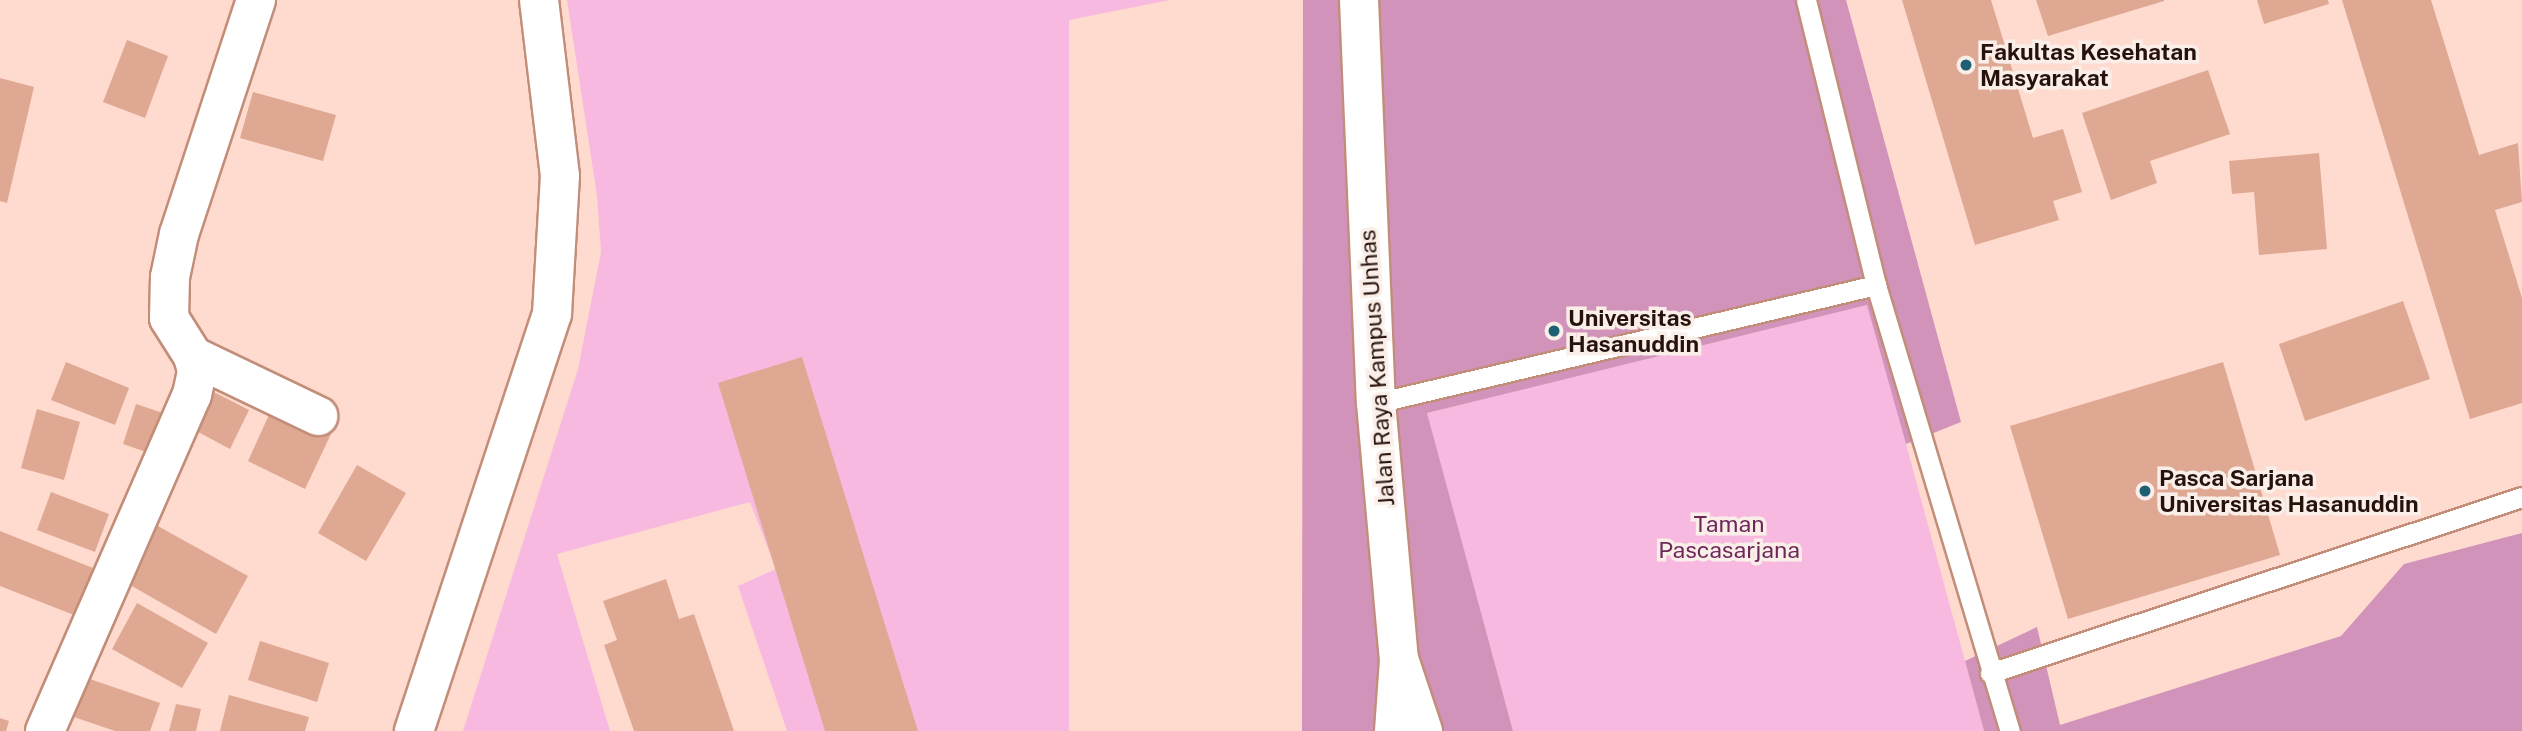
<!DOCTYPE html>
<style>
body{margin:0}
#map{position:relative;width:2522px;height:731px;overflow:hidden;background:#fedbce;font-family:"Public Sans",sans-serif}
div>[style]{position:absolute}
.green>*{inset:0;background:#f8b9e0}
.forest>*{inset:0;background:#d193ba}
.building>*{inset:0;background:#dfa893}
.roads{filter:drop-shadow(2px 0 #c28d79) drop-shadow(-2px 0 #c28d79) drop-shadow(0 2px #c28d79) drop-shadow(0 -2px #c28d79)}
.service>*{height:19px;margin:-9.5px;padding:0 9.5px;transform-origin:9.5px;border-radius:9.5px;background:#fff}
.minor>*{height:38px;margin:-19px;padding:0 19px;transform-origin:19px;border-radius:19px;background:#fff}
.tertiary>*{height:38px;margin:-19px;padding:0 19px;transform-origin:19px;border-radius:19px;background:#fff}
.dots>*{width:19px;height:19px;translate:-50% -50%;box-sizing:border-box;border:4px solid #faeee9;border-radius:50%}
span{translate:-50% -50%;white-space:nowrap;text-align:center;line-height:1.15;-webkit-text-stroke:7px #faeee9;paint-order:stroke}
.poi-label{font-size:23px;color:#26120b;font-weight:700}
.left{translate:0 -50%;text-align:left}
.street-label{font-size:23px;color:#26120b}
.park-label{font-size:23px;color:#6f2659}
</style>
<div id="map">
<div class="green">
<div style="clip-path:polygon(567px 0,1170px 0,1069px 20px,1069px 731px,787px 731px,738px 586px,776px 569px,750px 502px,557px 554px,610px 731px,463px 731px,578px 369px,601px 252px,597px 196px)"></div>
<div style="clip-path:polygon(1868px 304px,1984px 731px,1513px 731px,1426px 413px)"></div>
</div>
<div class="forest">
<div style="clip-path:polygon(1303px 0,1846px 0,1961px 422px,1906px 444px,1867px 305px,1427px 413px,1513px 731px,1302px 731px)"></div>
<div style="clip-path:polygon(2522px 533px,2522px 731px,1984px 731px,1965px 661px,2037px 627px,2060px 725px,2341px 636px,2404px 564px)"></div>
</div>
<div class="building">
<div style="clip-path:polygon(1902px 0,1991px 0,2033px 138px,2063px 129px,2082px 192px,2053px 201px,2059px 220px,1975px 245px)"></div>
<div style="clip-path:polygon(2036px 0,2164px 0,2164px 1px,2048px 36px)"></div>
<div style="clip-path:polygon(2257px 0,2328px 0,2329px 4px,2264px 24px)"></div>
<div style="clip-path:polygon(2342px 0,2431px 0,2479px 155px,2518px 143px,2522px 202px,2495px 210px,2522px 298px,2522px 403px,2470px 419px)"></div>
<div style="clip-path:polygon(127px 40px,168px 56px,145px 118px,103px 102px)"></div>
<div style="clip-path:polygon(2208px 70px,2230px 134px,2150px 161px,2157px 183px,2111px 200px,2082px 113px)"></div>
<div style="clip-path:polygon(0 78px,34px 87px,7px 203px,0 201px)"></div>
<div style="clip-path:polygon(253px 92px,336px 115px,323px 161px,240px 138px)"></div>
<div style="clip-path:polygon(2319px 153px,2327px 249px,2259px 255px,2254px 192px,2232px 194px,2229px 161px)"></div>
<div style="clip-path:polygon(2403px 301px,2430px 379px,2305px 421px,2279px 344px)"></div>
<div style="clip-path:polygon(802px 357px,918px 731px,825px 731px,718px 383px)"></div>
<div style="clip-path:polygon(66px 362px,129px 388px,115px 425px,51px 400px)"></div>
<div style="clip-path:polygon(2223px 362px,2280px 555px,2068px 619px,2010px 426px)"></div>
<div style="clip-path:polygon(204px 387px,249px 410px,230px 449px,185px 425px)"></div>
<div style="clip-path:polygon(136px 404px,163px 413px,149px 453px,123px 444px)"></div>
<div style="clip-path:polygon(273px 406px,331px 434px,305px 489px,248px 461px)"></div>
<div style="clip-path:polygon(37px 409px,80px 422px,64px 480px,21px 468px)"></div>
<div style="clip-path:polygon(357px 465px,406px 493px,366px 561px,318px 533px)"></div>
<div style="clip-path:polygon(51px 492px,109px 514px,95px 552px,37px 530px)"></div>
<div style="clip-path:polygon(147px 520px,248px 576px,216px 634px,116px 577px)"></div>
<div style="clip-path:polygon(0 531px,93px 568px,74px 615px,0 586px)"></div>
<div style="clip-path:polygon(666px 579px,679px 619px,694px 614px,734px 731px,634px 731px,604px 645px,617px 640px,603px 601px)"></div>
<div style="clip-path:polygon(137px 603px,208px 643px,182px 688px,112px 649px)"></div>
<div style="clip-path:polygon(260px 641px,329px 663px,317px 702px,248px 680px)"></div>
<div style="clip-path:polygon(84px 677px,160px 703px,150px 731px,115px 731px,71px 716px)"></div>
<div style="clip-path:polygon(229px 695px,309px 717px,305px 731px,220px 731px)"></div>
<div style="clip-path:polygon(176px 704px,201px 709px,196px 731px,169px 731px)"></div>
<div style="clip-path:polygon(0 718px,9px 721px,6px 731px,0 731px)"></div>
</div>
<div class="roads">
<div class="service">
<div style="left:1876px;top:285px;width:466px;rotate:73.3deg"></div>
<div style="left:1376px;top:403px;width:514px;rotate:-13.28deg"></div>
<div style="left:1876px;top:285px;width:293px;rotate:-103.8deg"></div>
<div style="left:1990px;top:673px;width:560px;rotate:-18.31deg"></div>
</div>
<div class="minor">
<div style="left:256px;top:0;width:246px;rotate:108.2deg"></div>
<div style="left:179px;top:234px;width:44px;rotate:101.8deg"></div>
<div style="left:170px;top:277px;width:41px;rotate:91.4deg"></div>
<div style="left:169px;top:318px;width:45px;rotate:57.7deg"></div>
<div style="left:193px;top:356px;width:139px;rotate:25.6deg"></div>
<div style="left:45px;top:731px;width:367px;rotate:-66.4deg"></div>
<div style="left:192px;top:395px;width:25px;rotate:-78deg"></div>
<div style="left:197px;top:371px;width:16px;rotate:-105deg"></div>
<div style="left:414px;top:731px;width:439px;rotate:-71.7deg"></div>
<div style="left:552px;top:314px;width:138px;rotate:-86.7deg"></div>
<div style="left:560px;top:176px;width:177px;rotate:-96.8deg"></div>
<div style="left:1394px;top:731px;width:71px;rotate:-86deg"></div>
</div>
<div class="tertiary">
<div style="left:1359px;top:0;width:403px;rotate:87.6deg"></div>
<div style="left:1376px;top:403px;width:257px;rotate:84.9deg"></div>
<div style="left:1399px;top:659px;width:76px;rotate:71.6deg"></div>
</div>
</div>
<div class="dots">
<div style="left:1966px;top:65px;background:#1d6073"></div>
<div style="left:1554px;top:331px;background:#1d6073"></div>
<div style="left:2145px;top:491px;background:#1d6073"></div>
</div>
<div class="poi-label">
<span class="left" style="left:1980px;top:65px">Fakultas Kesehatan<br>Masyarakat</span>
<span class="left" style="left:1568px;top:331px">Universitas<br>Hasanuddin</span>
<span class="left" style="left:2159px;top:491px">Pasca Sarjana<br>Universitas Hasanuddin</span>
</div>
<div class="street-label">
<span style="left:1377px;top:368px;rotate:-94deg">Jalan Raya Kampus Unhas</span>
</div>
<div class="park-label">
<span style="left:1729px;top:537px">Taman<br>Pascasarjana</span>
</div>
</div>
